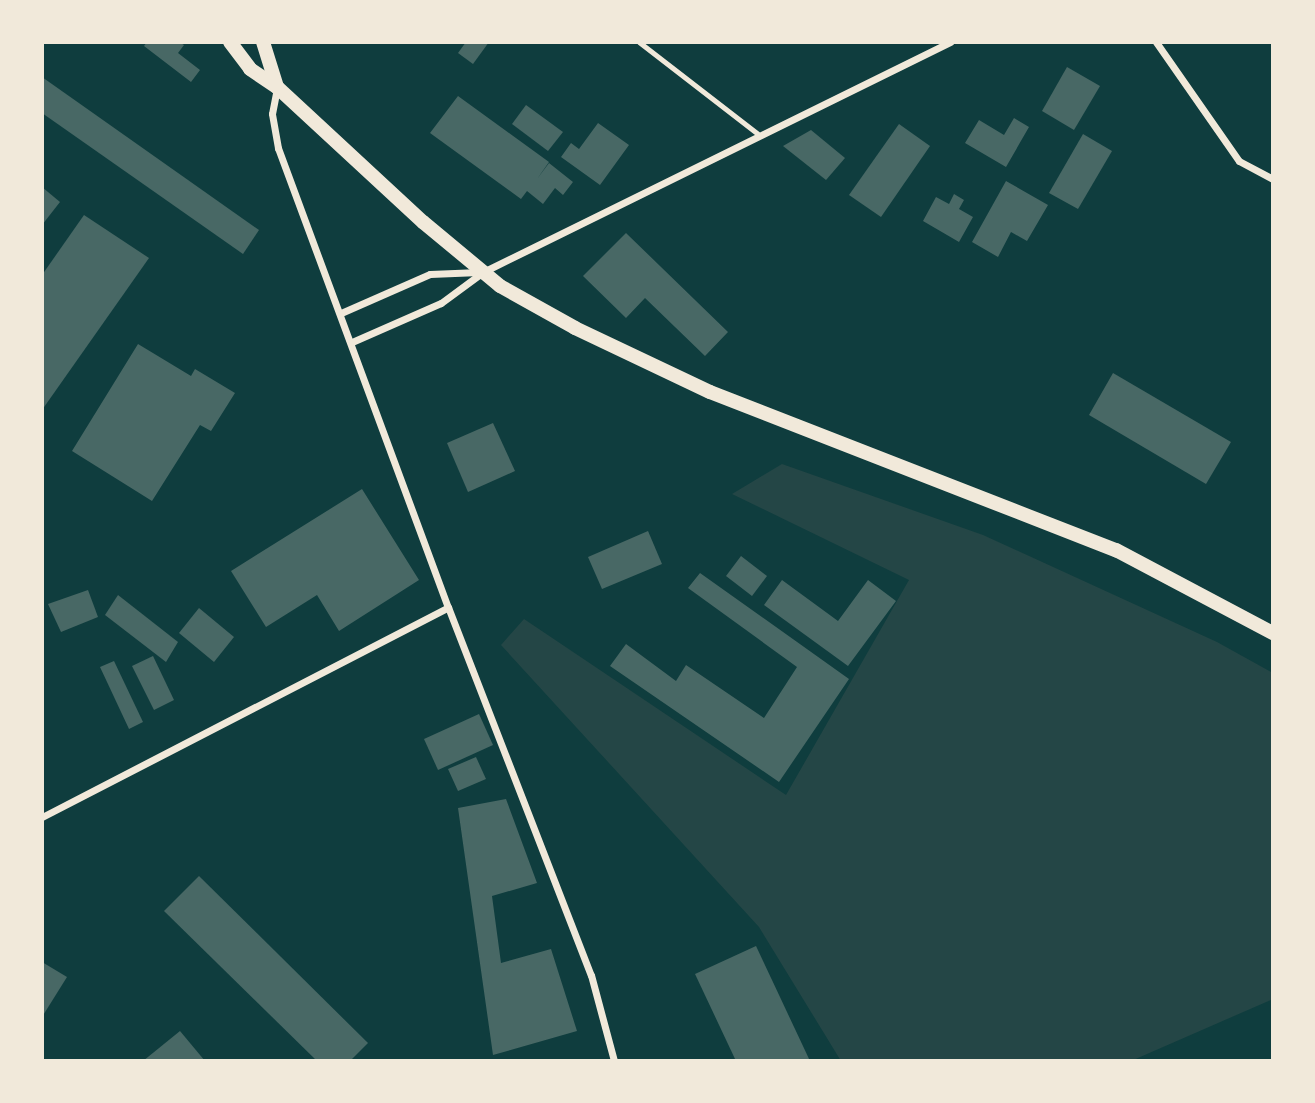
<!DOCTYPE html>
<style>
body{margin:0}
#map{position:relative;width:1315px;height:1103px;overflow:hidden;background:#0f3d3e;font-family:"Noto Sans",sans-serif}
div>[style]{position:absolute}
.green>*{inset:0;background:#244646}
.building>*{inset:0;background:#486865}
.service>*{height:5px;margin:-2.5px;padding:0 2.5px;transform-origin:2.5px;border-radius:2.5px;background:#f1e9da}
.minor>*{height:7px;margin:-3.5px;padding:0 3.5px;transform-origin:3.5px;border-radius:3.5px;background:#f1e9da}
.secondary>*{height:14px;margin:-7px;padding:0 7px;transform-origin:7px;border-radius:7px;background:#f1e9da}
span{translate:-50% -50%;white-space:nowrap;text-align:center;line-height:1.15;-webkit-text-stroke:5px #f1e9da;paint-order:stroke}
.frame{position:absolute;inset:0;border:44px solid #f1e9da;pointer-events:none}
</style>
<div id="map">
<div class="green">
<div style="clip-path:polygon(782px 464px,983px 535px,1217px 642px,1273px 673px,1273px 999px,1131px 1061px,841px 1061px,759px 927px,501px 645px,524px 619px,786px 795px,909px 580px,732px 494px)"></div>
</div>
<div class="building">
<div style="clip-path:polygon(147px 42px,179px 42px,184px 45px,178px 53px,200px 70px,191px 82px,144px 46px)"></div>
<div style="clip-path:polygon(466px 42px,489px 42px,473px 64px,458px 53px)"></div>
<div style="clip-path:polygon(1067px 67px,1100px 86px,1074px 130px,1042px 111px)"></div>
<div style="clip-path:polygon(42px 77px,259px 230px,243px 254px,42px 113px)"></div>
<div style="clip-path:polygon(458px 96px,549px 162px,537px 179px,549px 163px,573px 182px,563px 195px,555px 188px,543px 204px,527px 191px,521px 199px,430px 133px)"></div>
<div style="clip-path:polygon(526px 105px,563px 132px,548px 151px,512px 124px)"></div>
<div style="clip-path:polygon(1014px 118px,1029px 127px,1006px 167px,965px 143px,979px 120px,1004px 135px)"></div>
<div style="clip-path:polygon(598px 123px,629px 145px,600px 185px,561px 157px,571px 143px,579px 149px)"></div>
<div style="clip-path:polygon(899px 124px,930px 146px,881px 217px,849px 195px)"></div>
<div style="clip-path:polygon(811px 130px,845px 158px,826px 180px,783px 146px)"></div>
<div style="clip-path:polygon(1083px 134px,1112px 151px,1078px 209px,1049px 193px)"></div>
<div style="clip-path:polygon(1006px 181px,1048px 205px,1027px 241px,1011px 232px,998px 257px,972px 242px)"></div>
<div style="clip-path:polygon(42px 187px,60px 202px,42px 225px)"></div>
<div style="clip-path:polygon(954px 194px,964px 200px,959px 209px,973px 217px,959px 242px,923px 221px,936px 197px,949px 204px)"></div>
<div style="clip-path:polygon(84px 215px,149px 258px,42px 410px,42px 275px)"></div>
<div style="clip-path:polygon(626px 233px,728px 332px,705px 356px,645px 298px,626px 318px,583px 276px)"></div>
<div style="clip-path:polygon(138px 344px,191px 376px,195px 369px,235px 393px,211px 431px,200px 425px,152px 501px,72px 451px)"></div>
<div style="clip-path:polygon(1113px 373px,1231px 442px,1206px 484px,1089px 415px)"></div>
<div style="clip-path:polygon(493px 423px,515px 471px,468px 492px,447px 443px)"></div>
<div style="clip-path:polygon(362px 489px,419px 580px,339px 631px,317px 595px,266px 627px,231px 571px)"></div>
<div style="clip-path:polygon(648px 531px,662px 564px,602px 589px,588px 557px)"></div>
<div style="clip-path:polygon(741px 556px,767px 576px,752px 596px,726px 576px)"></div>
<div style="clip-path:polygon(700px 573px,849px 679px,779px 782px,610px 666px,626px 644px,676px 681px,686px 665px,764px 718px,797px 667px,688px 588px)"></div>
<div style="clip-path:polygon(782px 580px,838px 621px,868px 580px,896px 601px,848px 666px,764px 605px)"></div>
<div style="clip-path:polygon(88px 590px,98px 617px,61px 632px,48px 604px)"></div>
<div style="clip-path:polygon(118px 595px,178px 642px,166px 662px,105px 615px)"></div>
<div style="clip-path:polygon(199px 608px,234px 637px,214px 662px,179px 633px)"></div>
<div style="clip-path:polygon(153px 656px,174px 700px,154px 710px,132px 666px)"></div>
<div style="clip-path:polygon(114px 661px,143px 722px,129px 729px,100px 667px)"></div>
<div style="clip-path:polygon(479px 714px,493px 745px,438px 770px,424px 739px)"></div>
<div style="clip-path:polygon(476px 757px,486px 779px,458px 791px,448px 769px)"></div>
<div style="clip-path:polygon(506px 799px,537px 883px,492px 896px,501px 963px,551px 949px,577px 1031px,493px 1055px,458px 808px)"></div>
<div style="clip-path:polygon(199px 876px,368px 1043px,350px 1061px,317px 1061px,164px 911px)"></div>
<div style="clip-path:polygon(756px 946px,810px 1061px,736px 1061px,695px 974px)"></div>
<div style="clip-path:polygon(42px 962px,67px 977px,42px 1017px)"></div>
<div style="clip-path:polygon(180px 1031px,205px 1061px,143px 1061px)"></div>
</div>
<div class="service">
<div style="left:639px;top:42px;width:150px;rotate:37.7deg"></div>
</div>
<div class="minor">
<div style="left:1156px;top:42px;width:145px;rotate:55.1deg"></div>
<div style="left:1239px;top:161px;width:38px;rotate:28deg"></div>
<div style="left:277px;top:88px;width:26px;rotate:101deg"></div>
<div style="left:272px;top:114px;width:35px;rotate:80deg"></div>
<div style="left:278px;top:148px;width:489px;rotate:69.7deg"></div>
<div style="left:448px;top:607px;width:395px;rotate:68.8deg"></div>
<div style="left:591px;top:975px;width:89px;rotate:75deg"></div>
<div style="left:341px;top:313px;width:97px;rotate:-23.7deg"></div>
<div style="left:430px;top:274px;width:49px;rotate:-2.3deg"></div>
<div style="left:352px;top:342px;width:97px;rotate:-23.7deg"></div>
<div style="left:441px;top:303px;width:52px;rotate:-36.4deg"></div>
<div style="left:483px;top:272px;width:521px;rotate:-26.22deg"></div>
<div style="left:42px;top:817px;width:457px;rotate:-27.3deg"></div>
</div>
<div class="secondary">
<div style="left:230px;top:42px;width:34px;rotate:53deg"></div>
<div style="left:250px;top:69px;width:32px;rotate:34deg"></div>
<div style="left:277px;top:87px;width:199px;rotate:42.8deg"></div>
<div style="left:423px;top:222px;width:100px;rotate:39.7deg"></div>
<div style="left:500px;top:286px;width:86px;rotate:29.2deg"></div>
<div style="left:575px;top:328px;width:149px;rotate:25.4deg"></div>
<div style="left:710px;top:392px;width:436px;rotate:21.3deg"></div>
<div style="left:1116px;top:550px;width:178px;rotate:27.9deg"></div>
<div style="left:263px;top:42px;width:47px;rotate:72.7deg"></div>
</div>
<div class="frame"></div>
</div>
